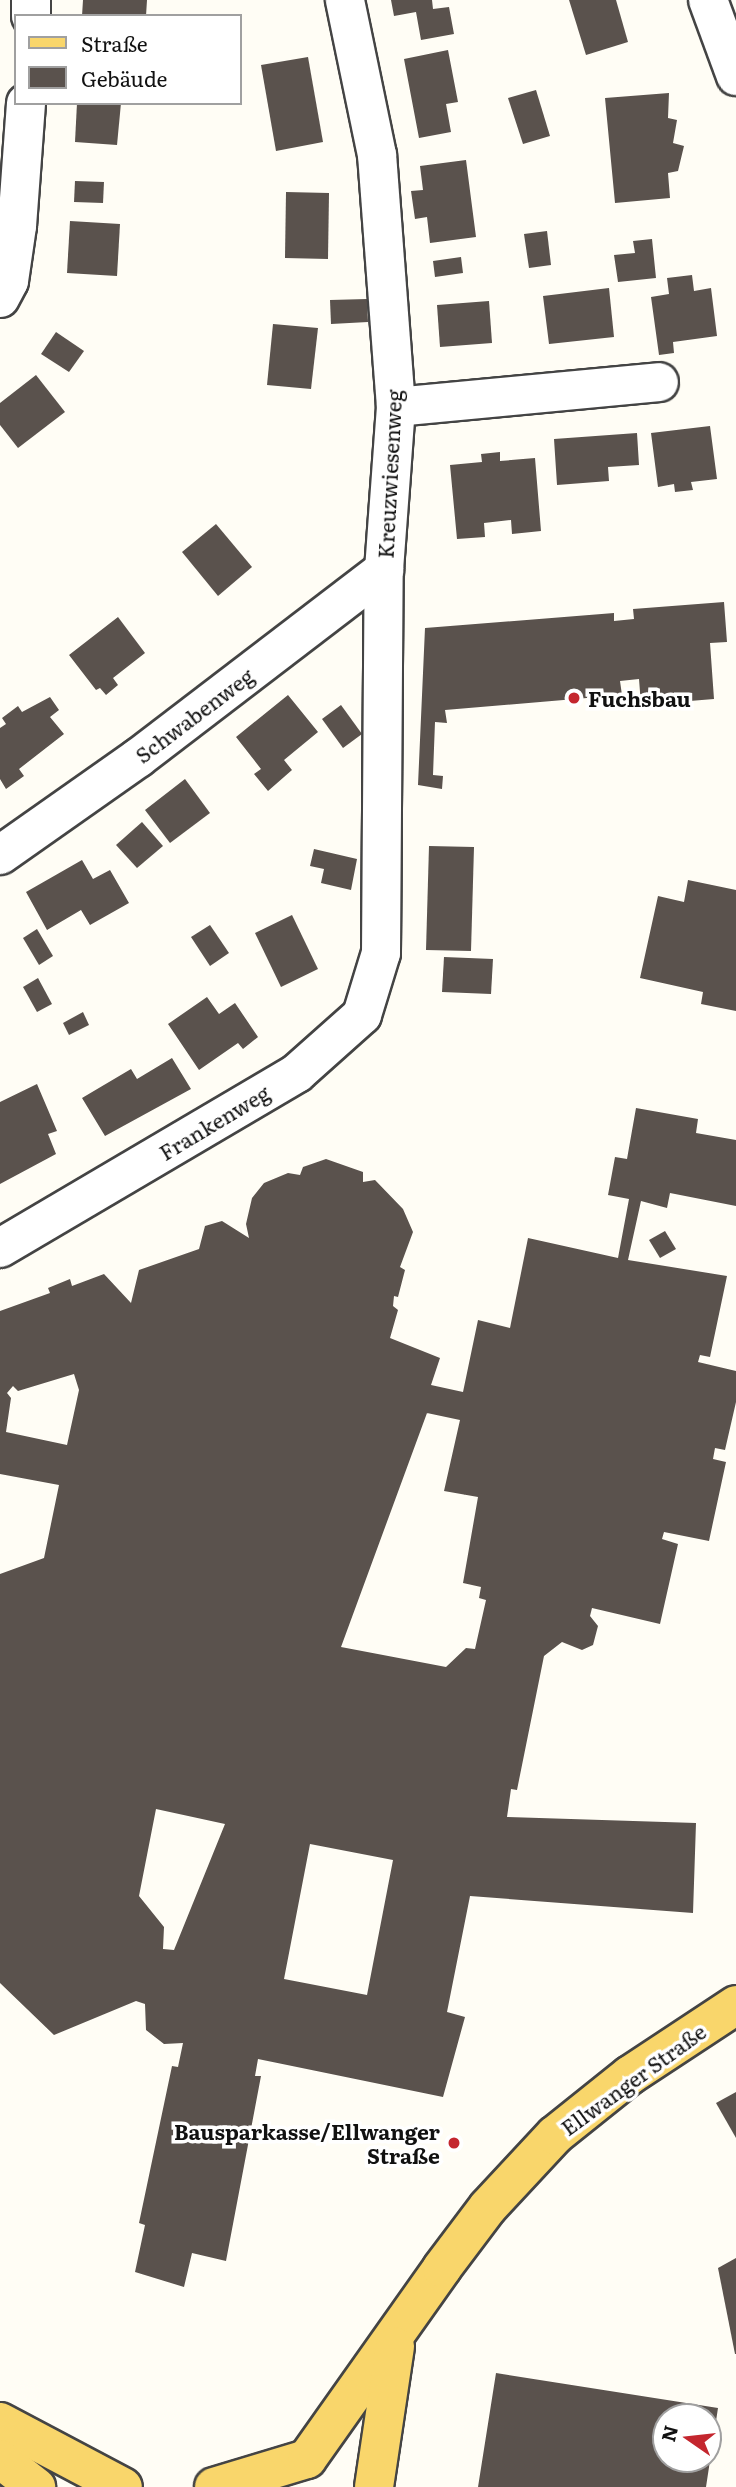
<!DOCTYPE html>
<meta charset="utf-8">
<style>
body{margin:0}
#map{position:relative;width:736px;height:2487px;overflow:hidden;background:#fffdf5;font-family:Literata,serif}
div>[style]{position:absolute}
.building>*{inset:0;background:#5a524d}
.roads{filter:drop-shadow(2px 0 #444) drop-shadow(-2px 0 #444) drop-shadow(0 2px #444) drop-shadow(0 -2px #444)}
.minor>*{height:38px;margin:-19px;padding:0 19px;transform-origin:19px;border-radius:19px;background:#fff}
.major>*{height:38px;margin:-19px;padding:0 19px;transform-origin:19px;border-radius:19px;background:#f9d66b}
.dots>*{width:19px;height:19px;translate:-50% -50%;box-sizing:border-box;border:4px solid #fff;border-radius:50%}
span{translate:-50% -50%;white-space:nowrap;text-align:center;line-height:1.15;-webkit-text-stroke:7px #fff;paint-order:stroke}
.street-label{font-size:21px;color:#111}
.poi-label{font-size:21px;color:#111;font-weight:700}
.left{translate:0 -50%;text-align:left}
.right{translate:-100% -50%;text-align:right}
.legend{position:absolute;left:14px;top:14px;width:228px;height:91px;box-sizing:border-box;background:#fff;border:2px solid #a0a0a0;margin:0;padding:9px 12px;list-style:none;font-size:21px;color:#111}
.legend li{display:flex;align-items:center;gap:14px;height:35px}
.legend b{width:35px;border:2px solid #a0a0a0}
.north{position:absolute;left:652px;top:2403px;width:70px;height:70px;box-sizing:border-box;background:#fff;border:2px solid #a0a0a0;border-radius:50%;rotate:284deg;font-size:19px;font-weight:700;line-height:28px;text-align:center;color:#111}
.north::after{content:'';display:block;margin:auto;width:24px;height:32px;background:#c4262e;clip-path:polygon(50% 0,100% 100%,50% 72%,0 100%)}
</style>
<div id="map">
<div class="building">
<div style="clip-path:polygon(83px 0,147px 0,146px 16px,82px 16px)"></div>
<div style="clip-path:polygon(391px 0,432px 0,433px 9px,449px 7px,454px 34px,421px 40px,416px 12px,394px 16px)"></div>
<div style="clip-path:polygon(569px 0,616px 0,628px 42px,586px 55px)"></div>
<div style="clip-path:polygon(448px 50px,458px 102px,446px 104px,451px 132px,419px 138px,404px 59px)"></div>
<div style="clip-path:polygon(308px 57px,323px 142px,276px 151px,261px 65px)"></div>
<div style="clip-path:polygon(536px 90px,550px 136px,523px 144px,508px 98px)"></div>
<div style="clip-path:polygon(669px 93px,668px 118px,677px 120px,673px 143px,684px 146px,678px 171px,668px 173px,670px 198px,615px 203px,605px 98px)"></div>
<div style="clip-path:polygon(77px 103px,121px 103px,117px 145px,75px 142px)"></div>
<div style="clip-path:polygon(466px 160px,476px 237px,430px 243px,427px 217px,415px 219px,411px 191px,423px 190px,420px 166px)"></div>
<div style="clip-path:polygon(75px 181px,104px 182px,103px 203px,74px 202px)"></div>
<div style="clip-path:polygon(286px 192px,329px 193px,328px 259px,285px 258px)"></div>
<div style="clip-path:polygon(70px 221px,120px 224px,117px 276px,67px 273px)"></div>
<div style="clip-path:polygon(547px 231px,551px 265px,529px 268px,524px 234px)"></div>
<div style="clip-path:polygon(652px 239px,656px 278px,618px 282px,614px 255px,635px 253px,633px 241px)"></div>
<div style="clip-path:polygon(461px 257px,463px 273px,435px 277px,433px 261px)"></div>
<div style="clip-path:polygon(692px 275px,694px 291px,711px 288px,717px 336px,673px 342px,674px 353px,659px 355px,651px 297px,669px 294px,667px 278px)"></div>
<div style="clip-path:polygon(609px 288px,614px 337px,549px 344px,543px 296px)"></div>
<div style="clip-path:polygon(367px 299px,368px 322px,331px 324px,330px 300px)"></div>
<div style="clip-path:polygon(489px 301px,492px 343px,440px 347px,437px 305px)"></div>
<div style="clip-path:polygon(273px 324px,318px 328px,311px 389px,267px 385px)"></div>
<div style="clip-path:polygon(56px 332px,84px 351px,69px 372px,41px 354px)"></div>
<div style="clip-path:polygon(36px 375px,65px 412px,18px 448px,0 425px,0 403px)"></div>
<div style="clip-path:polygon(710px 426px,717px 479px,691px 482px,693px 490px,675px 492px,674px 484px,658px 487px,651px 433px)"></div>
<div style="clip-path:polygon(637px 433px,639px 465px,608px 467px,609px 481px,557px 485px,554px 439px)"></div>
<div style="clip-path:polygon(500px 452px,500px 461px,535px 458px,541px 531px,512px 534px,511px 520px,484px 523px,485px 537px,457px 539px,450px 465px,482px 462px,481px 454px)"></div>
<div style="clip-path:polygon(216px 524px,252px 567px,218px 596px,182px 552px)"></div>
<div style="clip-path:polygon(724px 602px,727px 642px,710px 643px,714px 699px,641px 705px,639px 679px,620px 681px,622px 695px,445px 710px,447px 723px,435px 722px,433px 775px,443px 776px,442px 789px,418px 785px,425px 628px,614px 613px,614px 621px,634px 619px,633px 609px)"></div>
<div style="clip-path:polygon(118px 617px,145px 653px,113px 678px,118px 685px,106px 695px,100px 688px,96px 690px,69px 655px)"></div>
<div style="clip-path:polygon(288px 695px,318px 732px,284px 760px,292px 770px,268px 791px,254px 774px,261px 769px,236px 737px)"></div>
<div style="clip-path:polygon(50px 697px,59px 710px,50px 717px,64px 734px,19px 769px,24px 776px,6px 789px,0 779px,0 728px,6px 724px,2px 718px,18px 706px,22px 712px)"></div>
<div style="clip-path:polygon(341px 705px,362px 734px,343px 748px,322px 719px)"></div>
<div style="clip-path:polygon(185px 779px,210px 813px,170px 843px,145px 810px)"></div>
<div style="clip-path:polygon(142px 822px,163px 846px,137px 868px,116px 845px)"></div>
<div style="clip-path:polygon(429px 846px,474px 847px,471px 951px,426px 950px)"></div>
<div style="clip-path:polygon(314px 849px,357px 859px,351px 890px,321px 883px,324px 869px,310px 866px)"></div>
<div style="clip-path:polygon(82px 860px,93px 879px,110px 870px,129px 903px,90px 925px,81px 910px,47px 930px,26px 892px)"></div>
<div style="clip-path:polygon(688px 880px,736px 890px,736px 1011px,701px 1004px,703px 992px,640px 978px,658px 896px,684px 902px)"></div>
<div style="clip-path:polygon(292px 915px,318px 969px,281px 987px,255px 933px)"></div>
<div style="clip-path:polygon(210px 925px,229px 953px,210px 966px,191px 937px)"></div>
<div style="clip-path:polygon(37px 929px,53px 956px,39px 965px,23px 938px)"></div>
<div style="clip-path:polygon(444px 957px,493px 959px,491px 994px,442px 992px)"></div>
<div style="clip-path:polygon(38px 978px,52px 1004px,37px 1012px,23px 987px)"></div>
<div style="clip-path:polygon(207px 997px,219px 1014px,235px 1003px,258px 1037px,243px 1049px,238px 1043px,199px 1070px,168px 1024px)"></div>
<div style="clip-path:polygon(83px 1012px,89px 1025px,69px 1035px,63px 1023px)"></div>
<div style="clip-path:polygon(172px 1058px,191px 1089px,105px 1136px,82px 1098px,131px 1069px,137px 1079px)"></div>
<div style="clip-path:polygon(37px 1084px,57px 1131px,48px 1134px,56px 1154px,0 1184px,0 1102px)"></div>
<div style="clip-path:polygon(evenodd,636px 1108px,698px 1119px,696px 1133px,736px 1140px,736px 1206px,670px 1193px,667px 1208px,641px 1201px,628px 1260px,727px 1276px,710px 1357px,700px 1355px,698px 1362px,736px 1371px,736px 1402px,725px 1450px,715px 1448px,713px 1459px,726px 1462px,709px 1541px,664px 1532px,662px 1539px,678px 1544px,660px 1624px,592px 1608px,590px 1616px,598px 1626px,593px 1645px,582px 1650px,562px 1642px,544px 1656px,517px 1790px,511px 1789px,507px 1817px,696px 1823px,693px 1913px,470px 1896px,447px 2012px,465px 2017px,443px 2097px,258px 2059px,255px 2076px,261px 2076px,226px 2261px,192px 2253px,184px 2287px,135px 2272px,145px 2225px,139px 2223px,172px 2066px,178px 2067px,183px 2043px,164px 2044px,146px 2030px,145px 2004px,136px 2001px,54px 2035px,0 1983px,0 1574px,44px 1558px,59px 1485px,0 1474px,0 1311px,50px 1293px,48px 1288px,70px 1279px,72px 1286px,104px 1274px,131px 1303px,139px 1270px,199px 1249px,205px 1226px,222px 1221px,249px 1238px,246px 1224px,252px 1198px,264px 1183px,288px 1173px,300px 1175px,303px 1167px,326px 1159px,363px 1172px,363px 1182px,375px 1180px,403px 1209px,413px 1232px,400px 1267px,405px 1270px,398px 1297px,394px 1296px,393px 1306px,398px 1310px,390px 1338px,440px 1358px,431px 1385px,463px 1392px,478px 1320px,510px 1328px,528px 1238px,618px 1258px,629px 1199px,608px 1195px,615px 1157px,627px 1159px,636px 1108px,74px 1374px,79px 1390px,67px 1445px,6px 1432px,11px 1398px,7px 1393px,13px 1386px,18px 1391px,74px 1374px,636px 1108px,427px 1413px,460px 1420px,444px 1491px,478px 1497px,463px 1583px,481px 1587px,479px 1598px,486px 1600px,475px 1649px,466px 1648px,446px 1667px,341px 1647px,427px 1413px,636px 1108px,156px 1809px,225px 1824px,174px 1950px,163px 1949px,164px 1927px,139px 1896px,156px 1809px,636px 1108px,310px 1844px,393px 1860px,367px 1995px,284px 1979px,310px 1844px)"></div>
<div style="clip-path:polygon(665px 1231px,676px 1249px,660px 1258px,649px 1240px)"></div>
<div style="clip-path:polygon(736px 2092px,736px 2138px,716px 2103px)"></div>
<div style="clip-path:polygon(736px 2258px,736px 2354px,735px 2354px,718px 2268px)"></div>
<div style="clip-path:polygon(evenodd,496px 2373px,718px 2408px,706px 2487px,478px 2487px,496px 2373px,666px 2417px,708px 2417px,708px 2459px,666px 2459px,666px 2417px)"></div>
</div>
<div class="roads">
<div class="minor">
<div style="left:708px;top:0;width:81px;rotate:69.8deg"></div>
<div style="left:31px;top:16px;width:16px;rotate:-90deg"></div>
<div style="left:0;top:298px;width:19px;rotate:-62deg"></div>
<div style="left:9px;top:281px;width:56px;rotate:-81.7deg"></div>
<div style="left:17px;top:226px;width:123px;rotate:-85.8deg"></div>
<div style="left:396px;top:407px;width:264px;rotate:-5.4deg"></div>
<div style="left:0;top:855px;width:169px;rotate:-35.1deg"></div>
<div style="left:138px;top:758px;width:310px;rotate:-37.4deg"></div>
<div style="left:0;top:1248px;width:345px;rotate:-30.5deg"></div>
<div style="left:297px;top:1073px;width:87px;rotate:-41.7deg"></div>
<div style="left:362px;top:1015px;width:65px;rotate:-73deg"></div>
<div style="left:381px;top:953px;width:383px;rotate:-89.6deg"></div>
<div style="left:384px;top:570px;width:163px;rotate:-85.8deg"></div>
<div style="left:396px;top:407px;width:253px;rotate:-94.3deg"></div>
<div style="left:377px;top:155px;width:158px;rotate:-101.7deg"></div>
</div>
<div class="major">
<div style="left:0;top:2422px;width:139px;rotate:27.9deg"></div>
<div style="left:0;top:2459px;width:46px;rotate:37.9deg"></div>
<div style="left:214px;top:2487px;width:97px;rotate:-16.8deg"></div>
<div style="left:307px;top:2459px;width:234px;rotate:-54.7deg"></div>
<div style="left:442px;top:2268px;width:76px;rotate:-53deg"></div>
<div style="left:488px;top:2207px;width:98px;rotate:-47.1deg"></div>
<div style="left:555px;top:2135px;width:96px;rotate:-38.7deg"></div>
<div style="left:630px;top:2075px;width:127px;rotate:-33.4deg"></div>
<div style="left:374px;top:2487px;width:142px;rotate:-81.5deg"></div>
</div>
</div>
<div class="dots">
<div style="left:574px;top:698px;background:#c4262e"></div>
<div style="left:454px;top:2143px;background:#c4262e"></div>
</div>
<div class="street-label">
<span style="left:389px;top:474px;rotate:-87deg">Kreuzwiesenweg</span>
<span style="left:194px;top:715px;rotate:-37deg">Schwabenweg</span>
<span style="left:214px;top:1122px;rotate:-31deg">Frankenweg</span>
<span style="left:633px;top:2079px;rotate:-36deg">Ellwanger Straße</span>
</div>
<div class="poi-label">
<span class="left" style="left:588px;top:698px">Fuchsbau</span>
<span class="right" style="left:440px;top:2143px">Bausparkasse/Ellwanger<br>Straße</span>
</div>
<ul class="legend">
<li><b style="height:9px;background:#f9d66b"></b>Straße</li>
<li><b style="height:19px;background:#5a524d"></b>Gebäude</li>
</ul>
<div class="north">N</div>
</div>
